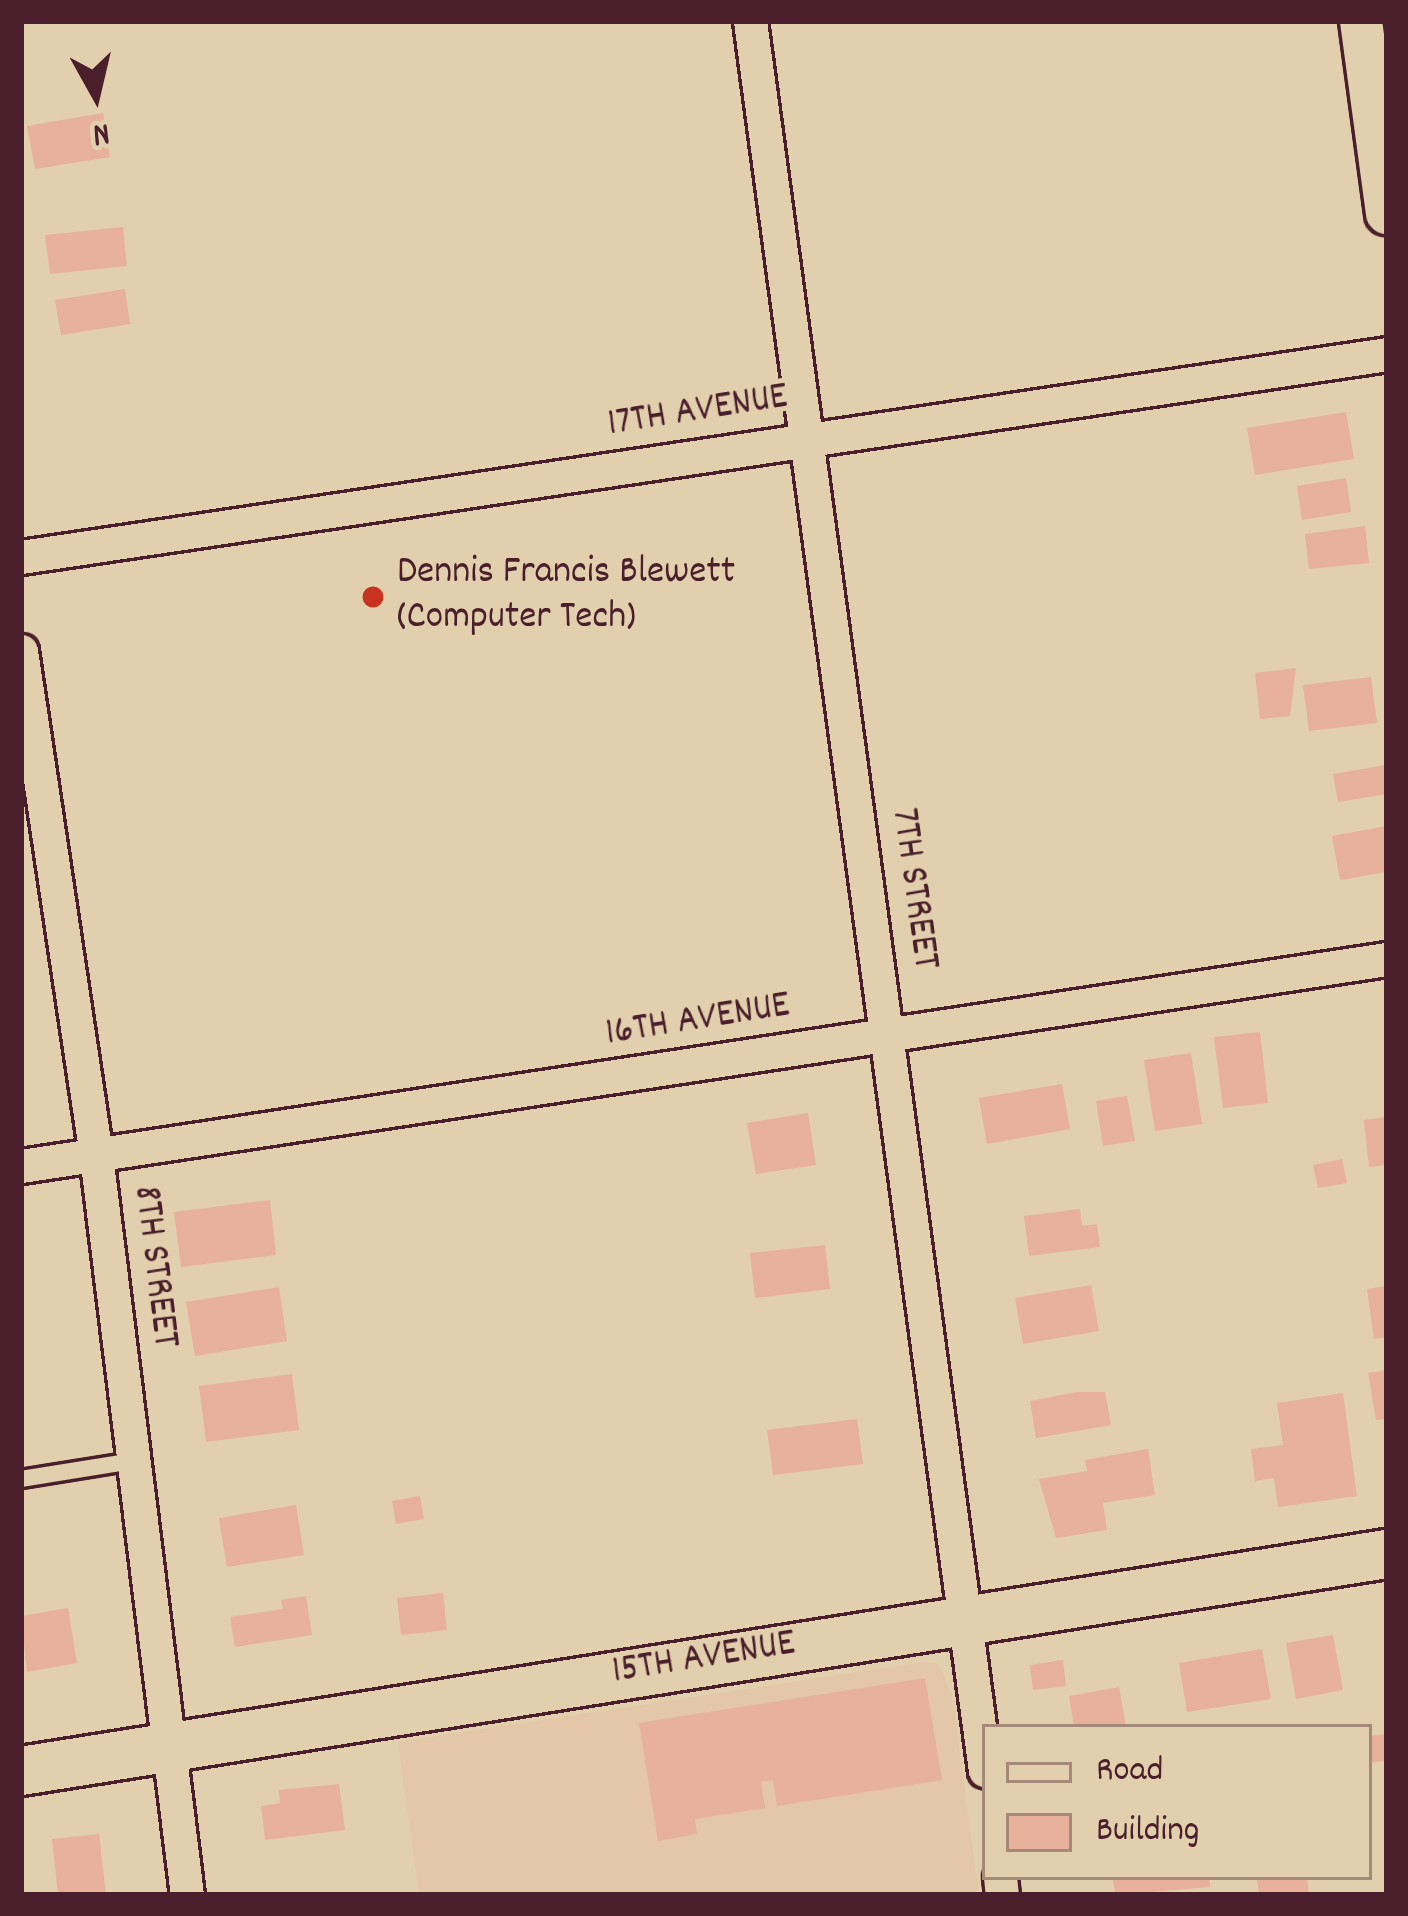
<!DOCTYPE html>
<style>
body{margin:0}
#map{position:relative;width:1408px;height:1916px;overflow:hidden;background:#e2cfad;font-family:Dekko,sans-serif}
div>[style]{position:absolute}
.built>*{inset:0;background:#e4c6a8}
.building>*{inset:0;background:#e7b19c}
.roads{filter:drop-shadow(3px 0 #4a1f2b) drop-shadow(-3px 0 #4a1f2b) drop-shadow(0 3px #4a1f2b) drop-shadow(0 -3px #4a1f2b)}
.service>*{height:16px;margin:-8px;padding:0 8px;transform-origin:8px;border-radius:8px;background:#e2cfad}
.minor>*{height:33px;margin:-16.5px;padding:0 16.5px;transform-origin:16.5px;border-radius:16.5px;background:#e2cfad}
.tertiary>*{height:42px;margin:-21px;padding:0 21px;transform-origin:21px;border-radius:21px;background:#e2cfad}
.secondary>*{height:48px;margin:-24px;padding:0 24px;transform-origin:24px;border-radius:24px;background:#e2cfad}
.dots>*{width:33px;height:33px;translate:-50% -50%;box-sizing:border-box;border:6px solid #e2cfad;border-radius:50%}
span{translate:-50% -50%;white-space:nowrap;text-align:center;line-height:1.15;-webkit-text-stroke:10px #e2cfad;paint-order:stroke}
.street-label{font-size:39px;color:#4a1f2b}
.poi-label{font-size:39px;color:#4a1f2b}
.left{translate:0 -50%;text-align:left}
.frame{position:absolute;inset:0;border:24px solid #4a1f2b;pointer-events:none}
.legend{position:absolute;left:982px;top:1724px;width:390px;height:156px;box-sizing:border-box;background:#e2cfad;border:3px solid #a58979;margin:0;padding:15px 21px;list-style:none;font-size:36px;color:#4a1f2b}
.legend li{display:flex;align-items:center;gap:24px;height:60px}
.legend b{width:60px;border:3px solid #a58979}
.north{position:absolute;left:36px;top:36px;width:120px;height:120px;-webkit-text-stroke:9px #e2cfad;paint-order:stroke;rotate:172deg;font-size:33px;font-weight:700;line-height:48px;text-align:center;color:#4a1f2b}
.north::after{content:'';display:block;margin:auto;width:42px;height:54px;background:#4a1f2b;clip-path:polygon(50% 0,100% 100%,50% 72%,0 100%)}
</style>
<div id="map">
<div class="built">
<div style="clip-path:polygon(923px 1662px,939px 1664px,952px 1696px,979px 1895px,419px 1895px,398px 1742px)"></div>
</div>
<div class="building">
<div style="clip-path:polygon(103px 113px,110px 157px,35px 169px,27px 126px)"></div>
<div style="clip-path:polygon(123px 227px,127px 266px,50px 274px,45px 235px)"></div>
<div style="clip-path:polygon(125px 289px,130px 324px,61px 335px,55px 300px)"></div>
<div style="clip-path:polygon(1346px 412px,1354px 459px,1255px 475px,1247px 428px)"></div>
<div style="clip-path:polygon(1346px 478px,1351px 512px,1302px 520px,1297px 486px)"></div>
<div style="clip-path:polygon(1365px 526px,1369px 563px,1309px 569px,1305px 534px)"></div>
<div style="clip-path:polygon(1296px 668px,1290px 716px,1260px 719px,1255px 673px)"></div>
<div style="clip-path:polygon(1371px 677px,1377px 723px,1309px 731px,1303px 685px)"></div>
<div style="clip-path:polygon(1385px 765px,1387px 794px,1338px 802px,1333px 774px)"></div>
<div style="clip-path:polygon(1387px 826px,1387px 872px,1340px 880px,1332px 836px)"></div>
<div style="clip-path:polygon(1260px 1032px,1268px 1103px,1223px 1108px,1214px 1037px)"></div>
<div style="clip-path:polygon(1191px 1053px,1202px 1124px,1155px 1131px,1144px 1060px)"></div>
<div style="clip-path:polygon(1062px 1084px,1070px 1129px,987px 1144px,979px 1098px)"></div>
<div style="clip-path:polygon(1127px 1096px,1135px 1141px,1103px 1146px,1096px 1101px)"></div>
<div style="clip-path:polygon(808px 1113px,816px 1165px,756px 1174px,747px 1123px)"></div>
<div style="clip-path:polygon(1387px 1117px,1387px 1165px,1369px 1167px,1364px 1120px)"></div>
<div style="clip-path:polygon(1342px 1159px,1347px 1183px,1318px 1188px,1313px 1165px)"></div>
<div style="clip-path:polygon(270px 1200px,276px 1255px,181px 1267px,174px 1212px)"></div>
<div style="clip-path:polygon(1080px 1209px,1082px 1226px,1097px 1224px,1100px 1247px,1029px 1256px,1024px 1216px)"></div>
<div style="clip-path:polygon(825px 1245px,830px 1289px,755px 1298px,750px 1253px)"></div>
<div style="clip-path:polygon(1091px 1285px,1099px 1331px,1023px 1344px,1015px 1298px)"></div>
<div style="clip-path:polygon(1387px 1286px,1387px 1337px,1374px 1339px,1367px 1289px)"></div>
<div style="clip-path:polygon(279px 1287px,287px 1341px,195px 1356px,186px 1302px)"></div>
<div style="clip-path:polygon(1387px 1370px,1387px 1419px,1376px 1420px,1368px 1373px)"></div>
<div style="clip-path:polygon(292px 1374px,299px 1430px,206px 1442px,199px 1386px)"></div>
<div style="clip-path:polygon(1077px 1392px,1105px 1392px,1111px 1425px,1036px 1438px,1030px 1401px)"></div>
<div style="clip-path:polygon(1343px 1393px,1357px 1496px,1278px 1507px,1274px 1478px,1255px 1481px,1251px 1449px,1283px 1445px,1277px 1403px)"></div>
<div style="clip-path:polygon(857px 1419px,863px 1464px,773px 1475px,767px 1430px)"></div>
<div style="clip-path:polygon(1148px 1449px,1155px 1495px,1103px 1503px,1107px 1530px,1056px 1538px,1039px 1479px,1087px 1471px,1085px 1460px)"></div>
<div style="clip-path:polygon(420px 1496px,424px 1519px,396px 1524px,392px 1501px)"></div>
<div style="clip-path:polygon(296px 1505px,304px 1555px,227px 1567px,219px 1518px)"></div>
<div style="clip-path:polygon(443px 1593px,447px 1630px,401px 1635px,397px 1598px)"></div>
<div style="clip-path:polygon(306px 1596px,312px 1635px,235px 1647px,230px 1617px,283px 1609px,281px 1600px)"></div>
<div style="clip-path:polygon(68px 1608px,77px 1663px,27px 1672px,21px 1616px)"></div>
<div style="clip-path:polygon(1333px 1635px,1343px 1690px,1296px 1699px,1286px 1643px)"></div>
<div style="clip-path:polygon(1262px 1649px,1271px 1699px,1187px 1712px,1179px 1663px)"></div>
<div style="clip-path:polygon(1063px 1660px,1066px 1686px,1033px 1690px,1030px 1665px)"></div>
<div style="clip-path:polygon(925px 1678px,942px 1780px,777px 1806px,773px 1780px,761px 1782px,765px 1808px,695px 1819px,697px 1834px,658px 1841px,639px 1723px)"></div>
<div style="clip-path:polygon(1119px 1687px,1126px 1727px,1074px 1727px,1069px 1696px)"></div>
<div style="clip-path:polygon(1387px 1734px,1387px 1761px,1369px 1763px,1369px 1736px)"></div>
<div style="clip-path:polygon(339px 1784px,345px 1830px,265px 1840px,261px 1806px,280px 1803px,279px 1790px)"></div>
<div style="clip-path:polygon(99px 1834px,106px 1895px,58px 1895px,52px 1839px)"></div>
<div style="clip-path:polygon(1113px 1877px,1209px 1877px,1210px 1887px,1115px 1895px)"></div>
<div style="clip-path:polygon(1307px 1877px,1309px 1895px,1259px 1895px,1257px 1879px)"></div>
</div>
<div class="roads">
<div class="service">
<div style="left:21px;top:1479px;width:114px;rotate:-9.1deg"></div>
</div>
<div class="minor">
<div style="left:750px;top:21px;width:1765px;rotate:82.35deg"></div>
<div style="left:21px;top:557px;width:1381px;rotate:-8.45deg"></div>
<div style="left:21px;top:651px;width:510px;rotate:81.54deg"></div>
<div style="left:96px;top:1155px;width:746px;rotate:82.99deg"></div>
<div style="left:21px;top:1166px;width:1382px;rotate:-8.62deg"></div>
<div style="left:1000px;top:1877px;width:18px;rotate:84deg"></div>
</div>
<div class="tertiary">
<div style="left:1361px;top:21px;width:194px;rotate:82.3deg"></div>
</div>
<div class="secondary">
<div style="left:21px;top:1771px;width:1383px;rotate:-9.03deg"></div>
</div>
</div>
<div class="dots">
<div style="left:373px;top:597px;background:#c8321e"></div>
</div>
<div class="street-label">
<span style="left:698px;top:413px;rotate:-9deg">17TH AVENUE</span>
<span style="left:912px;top:889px;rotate:82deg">7TH STREET</span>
<span style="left:698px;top:1022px;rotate:-9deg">16TH AVENUE</span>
<span style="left:153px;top:1267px;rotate:83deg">8TH STREET</span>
<span style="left:704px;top:1660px;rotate:-9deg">15TH AVENUE</span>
</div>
<div class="poi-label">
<span class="left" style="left:397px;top:597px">Dennis Francis Blewett<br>(Computer Tech)</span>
</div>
<div class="frame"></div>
<ul class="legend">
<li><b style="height:15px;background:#e2cfad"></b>Road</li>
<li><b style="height:33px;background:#e7b19c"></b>Building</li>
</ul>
<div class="north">N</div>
</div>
